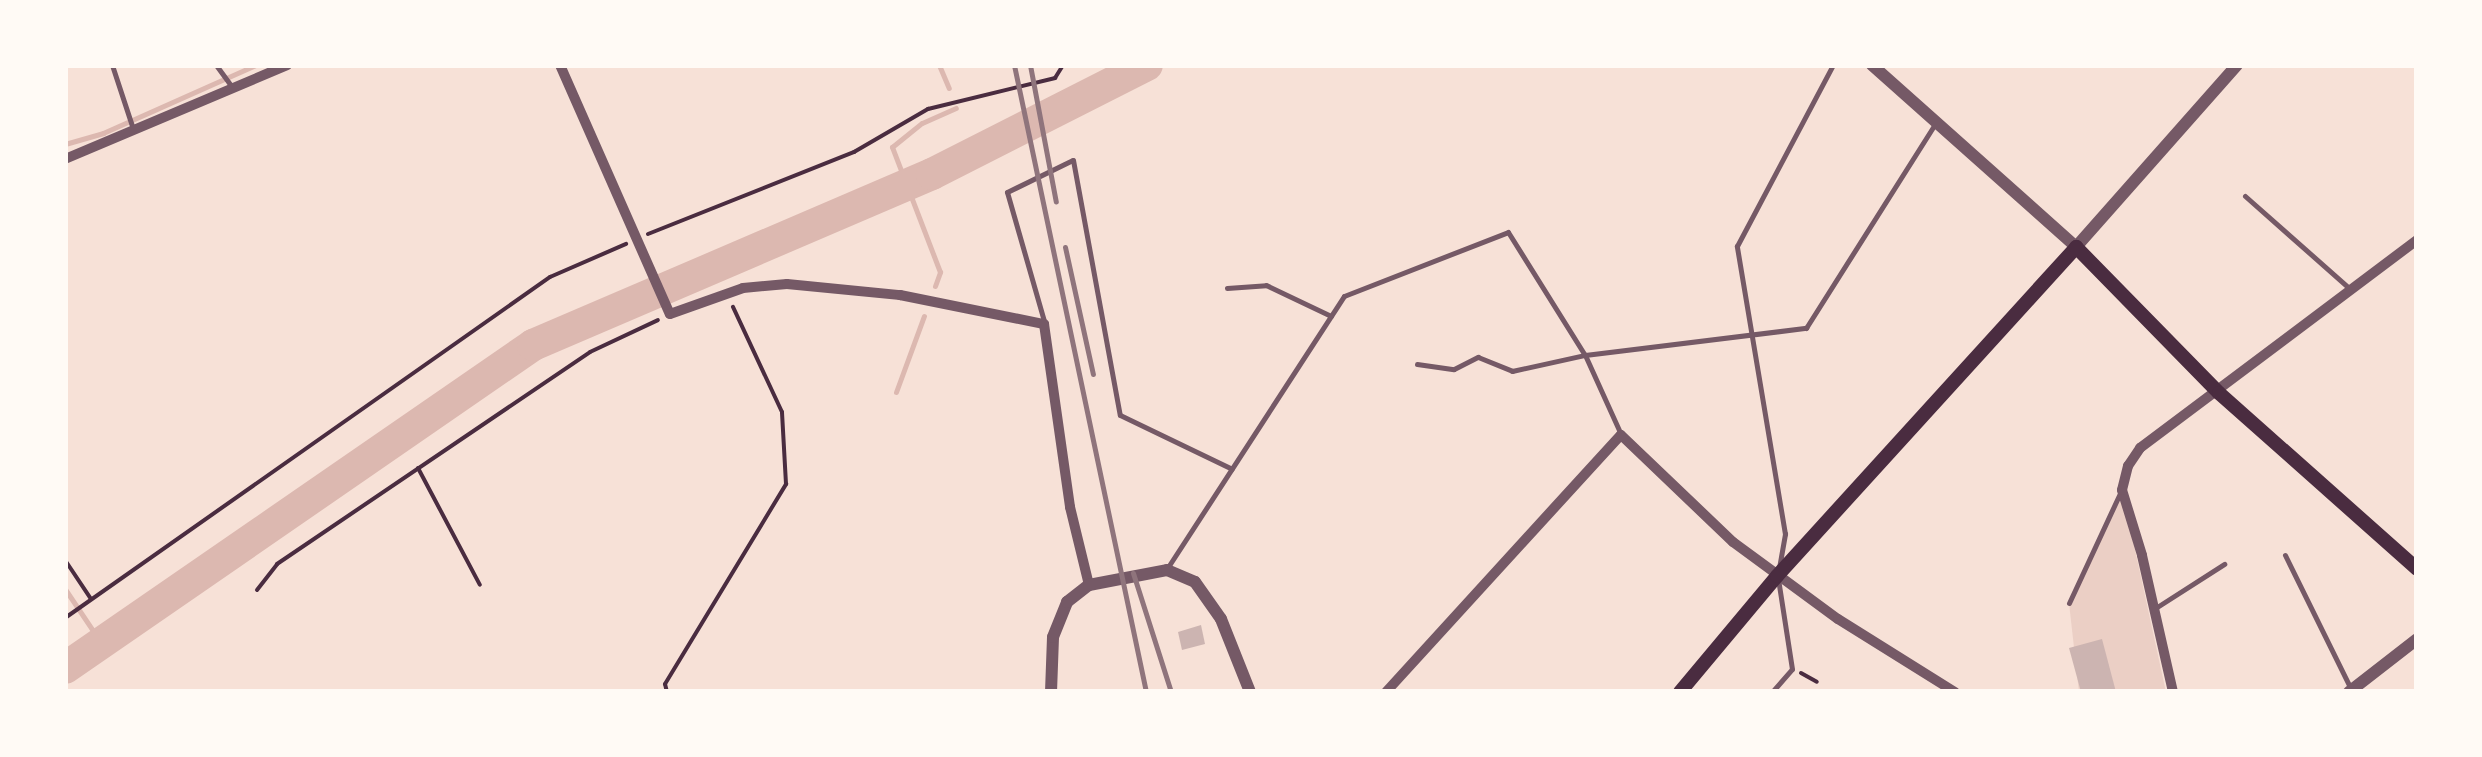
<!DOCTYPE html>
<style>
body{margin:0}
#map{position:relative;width:2482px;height:757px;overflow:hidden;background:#f7e1d7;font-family:Quicksand,sans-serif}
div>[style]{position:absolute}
.green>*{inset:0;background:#ebcfc5}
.stream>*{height:5px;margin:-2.5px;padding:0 2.5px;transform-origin:2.5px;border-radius:2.5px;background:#dcb8b0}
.river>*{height:32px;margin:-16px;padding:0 16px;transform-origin:16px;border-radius:16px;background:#dcb8b0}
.building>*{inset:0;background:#ccb4b1}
.path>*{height:4px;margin:-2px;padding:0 2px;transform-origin:2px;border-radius:2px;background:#4a2c40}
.service>*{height:5px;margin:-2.5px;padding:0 2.5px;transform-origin:2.5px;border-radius:2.5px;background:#755966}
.minor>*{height:10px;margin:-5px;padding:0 5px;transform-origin:5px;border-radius:5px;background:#755966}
.tertiary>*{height:12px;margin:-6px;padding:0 6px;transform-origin:6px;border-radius:6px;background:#755966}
.secondary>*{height:14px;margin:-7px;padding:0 7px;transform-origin:7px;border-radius:7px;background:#4a2c40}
.rail>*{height:5px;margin:-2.5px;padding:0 2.5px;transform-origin:2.5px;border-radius:2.5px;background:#8f747c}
span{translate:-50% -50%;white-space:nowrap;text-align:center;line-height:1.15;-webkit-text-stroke:10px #fffaf5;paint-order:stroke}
.frame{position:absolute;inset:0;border:68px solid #fffaf5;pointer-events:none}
</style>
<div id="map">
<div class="green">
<div style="clip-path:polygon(2122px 490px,2166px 692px,2079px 692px,2069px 603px)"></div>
</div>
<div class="stream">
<div style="left:939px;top:65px;width:25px;rotate:67deg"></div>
<div style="left:65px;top:144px;width:40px;rotate:-16deg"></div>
<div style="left:103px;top:133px;width:167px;rotate:-24deg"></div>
<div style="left:935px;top:286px;width:15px;rotate:-70deg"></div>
<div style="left:940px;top:272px;width:134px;rotate:-111deg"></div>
<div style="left:892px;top:147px;width:38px;rotate:-39deg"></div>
<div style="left:922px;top:123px;width:37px;rotate:-24deg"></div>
<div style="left:896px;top:392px;width:81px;rotate:-69.8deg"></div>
<div style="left:65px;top:589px;width:63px;rotate:56.1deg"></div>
</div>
<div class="river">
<div style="left:65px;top:668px;width:569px;rotate:-34.61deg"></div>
<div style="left:533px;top:345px;width:434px;rotate:-23.2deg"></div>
<div style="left:932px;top:174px;width:241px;rotate:-26.9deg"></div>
</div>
<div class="building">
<div style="clip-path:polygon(1201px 625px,1205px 644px,1182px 650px,1178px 632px)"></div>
<div style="clip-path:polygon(2102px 639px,2116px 692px,2081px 692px,2069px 648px)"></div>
</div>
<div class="path">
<div style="left:648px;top:234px;width:222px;rotate:-21.7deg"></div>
<div style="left:854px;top:152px;width:86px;rotate:-30.2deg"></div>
<div style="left:928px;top:109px;width:131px;rotate:-13.7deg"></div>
<div style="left:1055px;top:78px;width:15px;rotate:-58deg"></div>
<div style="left:418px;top:468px;width:132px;rotate:62.1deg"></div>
<div style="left:65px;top:560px;width:47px;rotate:56.3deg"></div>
<div style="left:257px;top:590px;width:33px;rotate:-52deg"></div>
<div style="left:277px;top:564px;width:378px;rotate:-34.1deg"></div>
<div style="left:590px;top:352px;width:75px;rotate:-25.2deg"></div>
<div style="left:65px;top:618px;width:593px;rotate:-35.11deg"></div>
<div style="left:550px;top:277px;width:83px;rotate:-23.5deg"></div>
<div style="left:1801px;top:673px;width:18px;rotate:29deg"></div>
<div style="left:667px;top:692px;width:8px;rotate:-104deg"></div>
<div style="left:665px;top:684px;width:234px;rotate:-58.8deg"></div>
<div style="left:786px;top:484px;width:72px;rotate:-93.2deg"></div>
<div style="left:782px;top:412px;width:116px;rotate:-115deg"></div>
</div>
<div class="service">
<div style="left:112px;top:65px;width:67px;rotate:71.8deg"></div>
<div style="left:216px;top:65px;width:27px;rotate:54deg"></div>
<div style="left:2245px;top:196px;width:139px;rotate:41.5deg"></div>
<div style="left:1227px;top:288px;width:39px;rotate:-4deg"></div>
<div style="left:1266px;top:285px;width:72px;rotate:25.5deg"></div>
<div style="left:1044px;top:321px;width:134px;rotate:-106deg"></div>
<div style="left:1007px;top:192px;width:73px;rotate:-25.9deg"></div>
<div style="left:1073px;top:160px;width:259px;rotate:79.6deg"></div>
<div style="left:1120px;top:415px;width:124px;rotate:25.7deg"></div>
<div style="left:1417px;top:364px;width:37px;rotate:8deg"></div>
<div style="left:1454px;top:369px;width:27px;rotate:-27deg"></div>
<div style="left:1478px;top:357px;width:37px;rotate:22deg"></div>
<div style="left:1512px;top:371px;width:75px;rotate:-12.4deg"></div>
<div style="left:1585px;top:355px;width:223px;rotate:-7deg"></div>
<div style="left:1806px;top:328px;width:244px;rotate:-57.7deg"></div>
<div style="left:2285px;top:555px;width:147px;rotate:63.8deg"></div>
<div style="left:1168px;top:567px;width:323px;rotate:-57deg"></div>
<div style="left:1344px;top:296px;width:176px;rotate:-21.3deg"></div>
<div style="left:1508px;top:232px;width:145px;rotate:58deg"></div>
<div style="left:1585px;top:355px;width:85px;rotate:65.6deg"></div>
<div style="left:1779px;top:568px;width:35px;rotate:-80deg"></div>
<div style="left:1785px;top:534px;width:292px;rotate:-99.5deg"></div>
<div style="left:1737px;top:246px;width:205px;rotate:-62.1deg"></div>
<div style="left:2069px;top:603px;width:121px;rotate:-65.1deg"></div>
<div style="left:2157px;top:607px;width:80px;rotate:-32.7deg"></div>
<div style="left:1772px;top:692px;width:30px;rotate:-49deg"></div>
<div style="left:1792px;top:669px;width:91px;rotate:-98.8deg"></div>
</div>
<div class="minor">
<div style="left:560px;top:65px;width:272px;rotate:66.2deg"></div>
<div style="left:670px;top:314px;width:77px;rotate:-19.6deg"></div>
<div style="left:743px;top:288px;width:44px;rotate:-5.2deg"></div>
<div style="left:787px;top:284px;width:114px;rotate:5.6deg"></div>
<div style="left:900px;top:295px;width:147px;rotate:11.4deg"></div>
<div style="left:1044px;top:324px;width:185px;rotate:81.9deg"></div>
<div style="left:1070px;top:507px;width:80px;rotate:76.3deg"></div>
<div style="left:65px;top:159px;width:241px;rotate:-22.9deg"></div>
<div style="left:1386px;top:692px;width:348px;rotate:-47.6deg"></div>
<div style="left:1621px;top:435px;width:155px;rotate:43.7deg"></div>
<div style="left:1733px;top:542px;width:130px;rotate:36.3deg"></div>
<div style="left:1838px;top:619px;width:138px;rotate:32deg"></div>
<div style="left:2173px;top:692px;width:140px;rotate:-102.8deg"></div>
<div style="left:2142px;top:555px;width:68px;rotate:-107.1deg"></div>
<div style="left:2122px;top:490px;width:25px;rotate:-76deg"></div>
<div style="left:2128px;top:466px;width:22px;rotate:-56deg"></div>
<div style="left:2140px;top:448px;width:346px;rotate:-36.9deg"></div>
</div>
<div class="tertiary">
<div style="left:1872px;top:65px;width:273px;rotate:41.7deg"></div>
<div style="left:2076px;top:247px;width:243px;rotate:-48.5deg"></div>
<div style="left:1051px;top:692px;width:55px;rotate:-87.9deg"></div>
<div style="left:1053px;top:637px;width:38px;rotate:-68deg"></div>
<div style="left:1067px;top:602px;width:28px;rotate:-38deg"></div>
<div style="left:1089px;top:585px;width:79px;rotate:-10.9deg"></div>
<div style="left:1167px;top:570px;width:30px;rotate:23deg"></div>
<div style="left:1195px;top:582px;width:45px;rotate:54.9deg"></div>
<div style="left:1221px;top:619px;width:79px;rotate:68.3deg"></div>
<div style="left:2349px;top:692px;width:86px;rotate:-37.9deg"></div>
</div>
<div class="secondary">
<div style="left:1680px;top:692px;width:151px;rotate:-50.1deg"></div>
<div style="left:1777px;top:576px;width:445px;rotate:-47.7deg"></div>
<div style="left:2076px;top:247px;width:204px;rotate:45.6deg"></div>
<div style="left:2219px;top:393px;width:265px;rotate:41.6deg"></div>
</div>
<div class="rail">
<div style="left:1014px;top:65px;width:641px;rotate:78.11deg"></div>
<div style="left:1030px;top:65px;width:139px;rotate:79.3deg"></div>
<div style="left:1065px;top:247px;width:130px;rotate:77.6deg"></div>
<div style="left:1133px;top:573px;width:125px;rotate:72.3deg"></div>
</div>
<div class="frame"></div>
</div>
